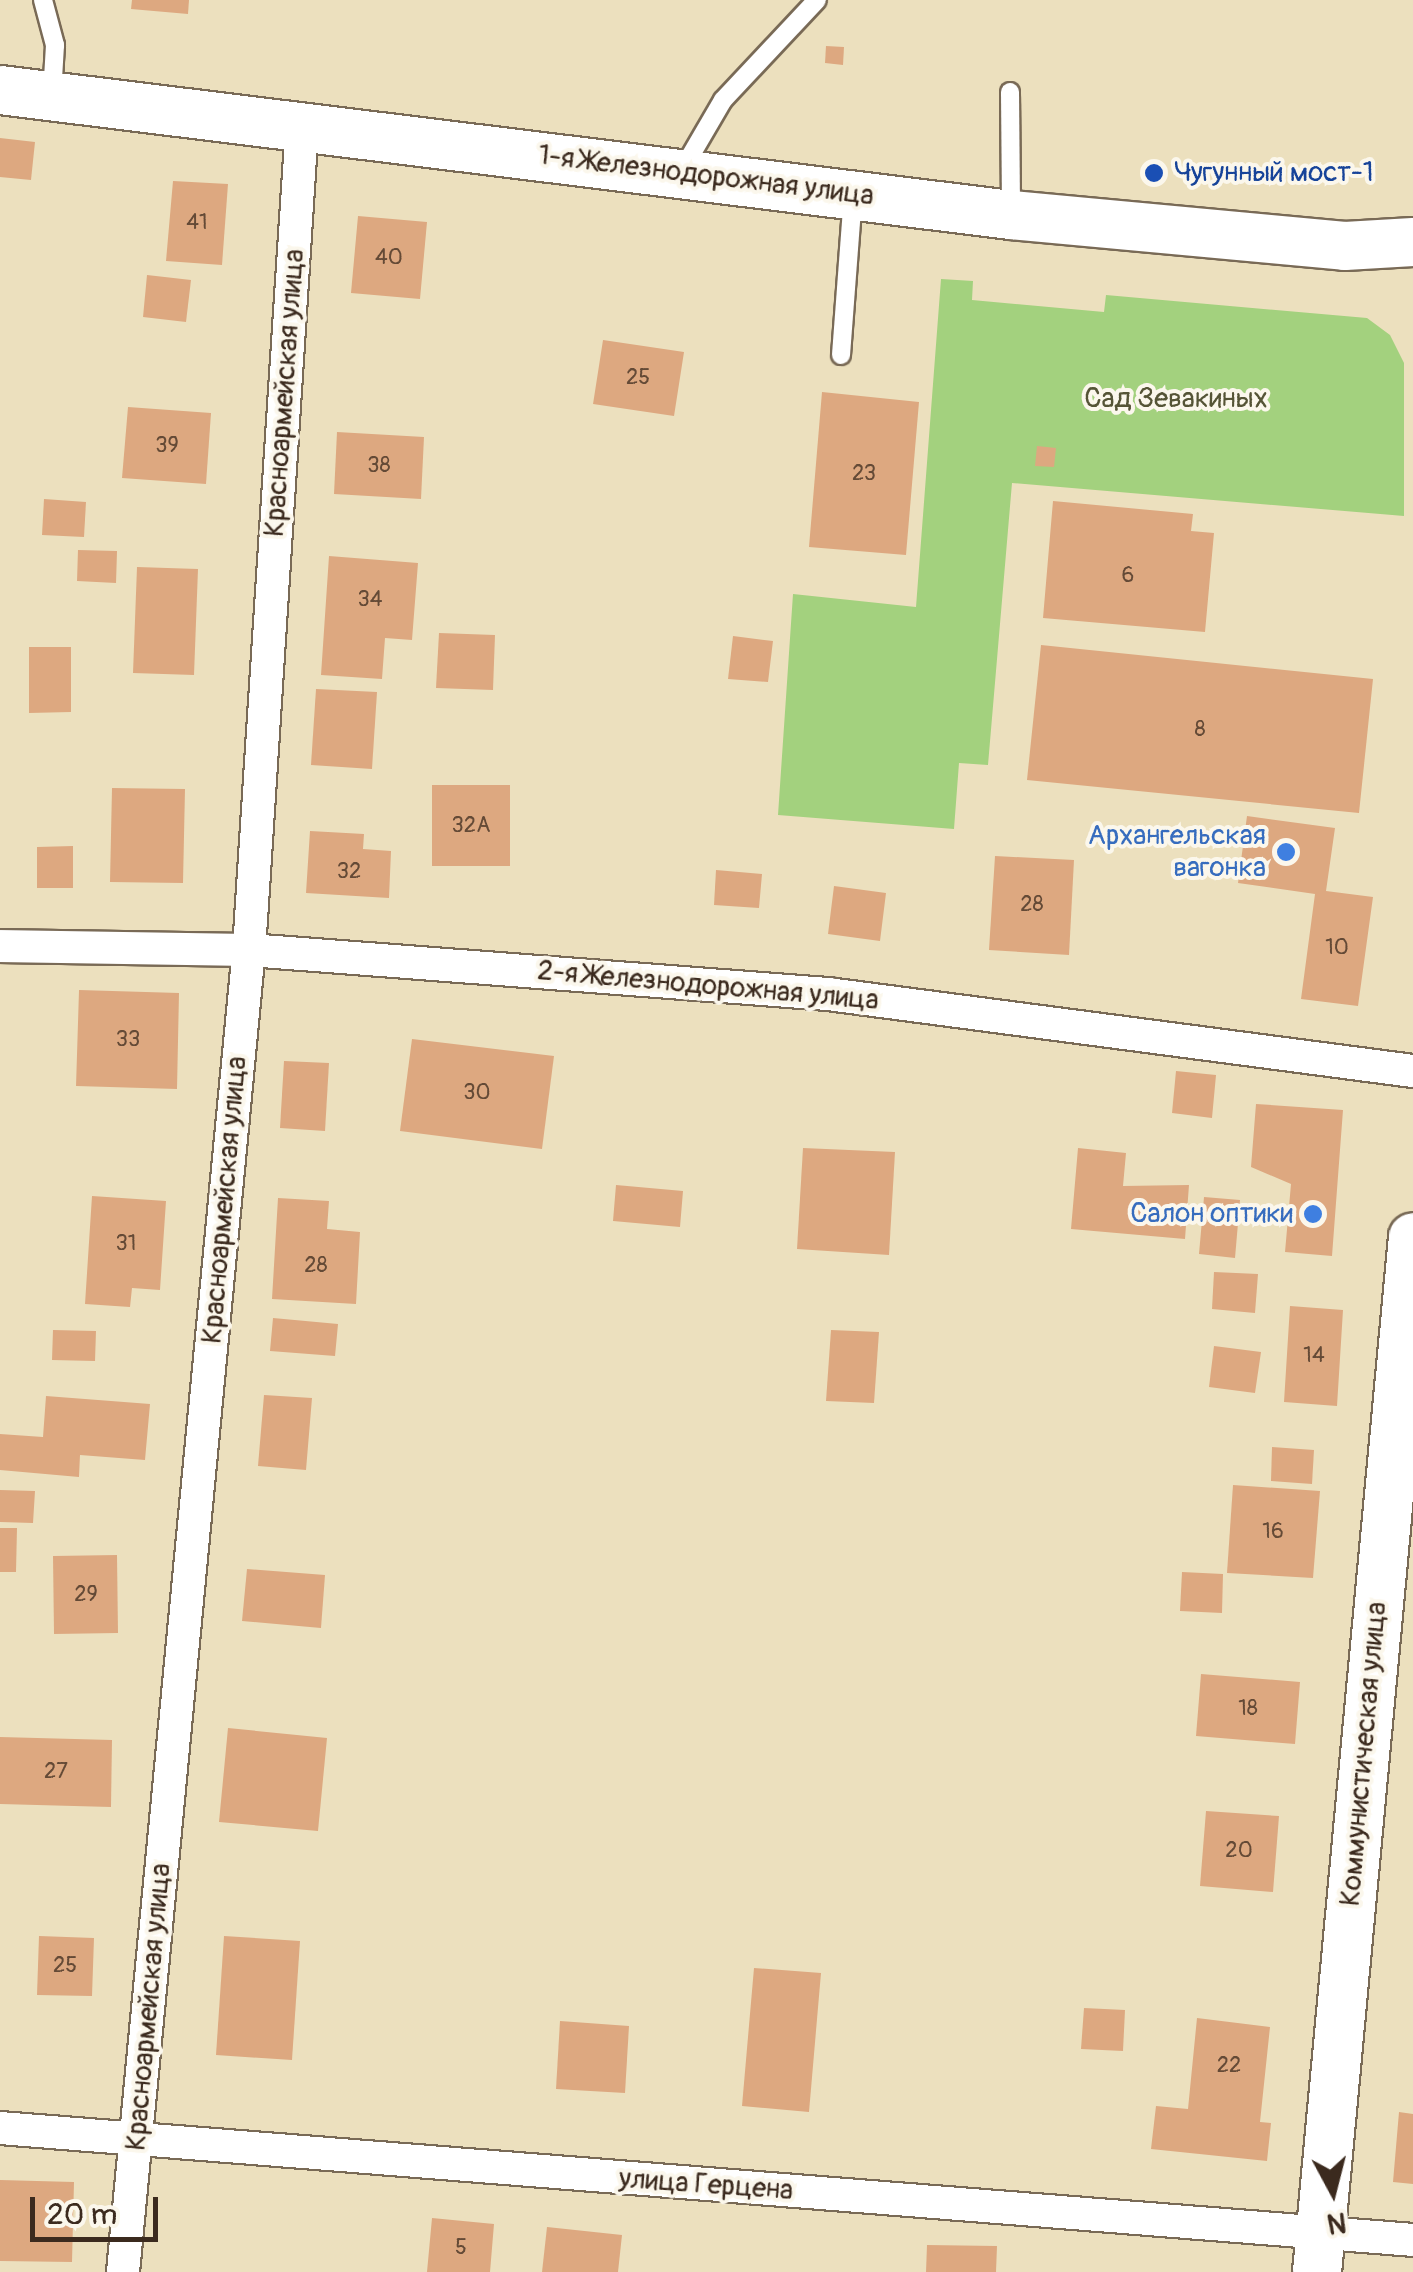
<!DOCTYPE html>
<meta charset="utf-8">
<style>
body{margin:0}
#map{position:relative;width:1413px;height:2272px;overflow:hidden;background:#ece0be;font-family:Pangolin,sans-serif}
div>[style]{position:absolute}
.green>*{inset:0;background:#a3d17e}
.building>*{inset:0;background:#dda880}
.roads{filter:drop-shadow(2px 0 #796a56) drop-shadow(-2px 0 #796a56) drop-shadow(0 2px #796a56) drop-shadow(0 -2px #796a56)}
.lane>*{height:18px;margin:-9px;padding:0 9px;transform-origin:9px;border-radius:9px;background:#fff}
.street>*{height:32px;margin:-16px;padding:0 16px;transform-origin:16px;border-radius:16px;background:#fff}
.secondary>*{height:48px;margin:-24px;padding:0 24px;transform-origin:24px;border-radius:24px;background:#fff}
.dots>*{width:28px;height:28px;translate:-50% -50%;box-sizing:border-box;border:5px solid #fbf7ec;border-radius:50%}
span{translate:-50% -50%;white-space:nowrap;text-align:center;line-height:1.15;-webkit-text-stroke:8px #fbf7ec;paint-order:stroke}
.number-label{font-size:22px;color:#644a36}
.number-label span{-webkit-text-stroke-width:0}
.transit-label{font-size:28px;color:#164399}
.left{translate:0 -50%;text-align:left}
.street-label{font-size:28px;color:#3b2a1e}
.park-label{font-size:28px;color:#555436}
.shop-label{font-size:28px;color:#366cbe}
.right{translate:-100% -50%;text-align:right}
.north{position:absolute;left:1283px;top:2142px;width:100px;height:100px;-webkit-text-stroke:8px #fbf7ec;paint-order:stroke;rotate:173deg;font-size:28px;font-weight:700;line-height:40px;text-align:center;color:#3b2a1e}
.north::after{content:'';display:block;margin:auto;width:35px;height:45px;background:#3b2a1e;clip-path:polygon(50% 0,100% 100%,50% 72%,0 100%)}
.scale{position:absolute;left:30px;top:2197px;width:128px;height:45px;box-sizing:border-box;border:5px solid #3b2a1e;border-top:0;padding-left:12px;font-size:30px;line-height:35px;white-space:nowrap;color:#3b2a1e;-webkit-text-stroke:8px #fbf7ec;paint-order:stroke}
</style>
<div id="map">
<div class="green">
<div style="clip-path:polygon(941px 279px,973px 281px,972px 300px,1104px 312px,1106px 295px,1367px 318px,1390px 335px,1404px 363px,1404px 516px,1012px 483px,988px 765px,959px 763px,954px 829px,778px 815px,793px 594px,916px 607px)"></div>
</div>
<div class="building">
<div style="clip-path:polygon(132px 0,189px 0,188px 14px,131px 9px)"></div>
<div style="clip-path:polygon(826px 46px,844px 47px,843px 65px,825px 63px)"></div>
<div style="clip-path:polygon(0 138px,35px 142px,31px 180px,0 177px)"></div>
<div style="clip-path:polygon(173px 181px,228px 184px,222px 265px,166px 261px)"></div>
<div style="clip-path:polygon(358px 216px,427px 222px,420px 299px,351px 293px)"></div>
<div style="clip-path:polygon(147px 275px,191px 280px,186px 322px,143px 317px)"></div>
<div style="clip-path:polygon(603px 340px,684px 352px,674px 416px,593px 404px)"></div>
<div style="clip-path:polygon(822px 392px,919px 402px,906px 555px,809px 547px)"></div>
<div style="clip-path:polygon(128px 407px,211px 413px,206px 484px,122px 478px)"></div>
<div style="clip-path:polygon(337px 432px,424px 437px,421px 499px,334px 494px)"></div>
<div style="clip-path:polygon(1037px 446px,1056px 448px,1054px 467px,1035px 466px)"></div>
<div style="clip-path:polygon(44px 499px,86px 502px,84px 537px,42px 535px)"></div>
<div style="clip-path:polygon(1053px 501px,1193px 514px,1191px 531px,1214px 533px,1205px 632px,1043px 618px)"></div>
<div style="clip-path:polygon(78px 550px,117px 551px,116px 583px,77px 581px)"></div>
<div style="clip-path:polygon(329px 556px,418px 563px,412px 640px,385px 638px,382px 679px,321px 675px)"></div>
<div style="clip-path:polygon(137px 567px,198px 569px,194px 675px,133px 673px)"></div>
<div style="clip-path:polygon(439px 633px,495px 635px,493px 690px,436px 688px)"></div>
<div style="clip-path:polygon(733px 636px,773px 641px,768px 682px,728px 679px)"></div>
<div style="clip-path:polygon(1041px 645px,1373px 679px,1359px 813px,1027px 780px)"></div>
<div style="clip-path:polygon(29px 647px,71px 647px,71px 712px,29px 713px)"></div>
<div style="clip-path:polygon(316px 689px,377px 692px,372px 769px,311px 765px)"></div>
<div style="clip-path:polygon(432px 785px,510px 785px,510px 866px,432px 866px)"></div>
<div style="clip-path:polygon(112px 788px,185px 789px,183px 883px,110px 882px)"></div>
<div style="clip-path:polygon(1247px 816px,1335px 828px,1326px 891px,1373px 897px,1358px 1006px,1301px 999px,1315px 894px,1238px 883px)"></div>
<div style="clip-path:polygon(310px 831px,364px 834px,363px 849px,391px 851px,389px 898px,306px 893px)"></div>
<div style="clip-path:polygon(73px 846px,73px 888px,37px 888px,37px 847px)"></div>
<div style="clip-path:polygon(995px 856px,1074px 860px,1069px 955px,989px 950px)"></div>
<div style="clip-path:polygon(716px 870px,762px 874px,759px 908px,714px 905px)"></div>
<div style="clip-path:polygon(834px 886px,886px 893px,880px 941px,828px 934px)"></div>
<div style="clip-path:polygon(79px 990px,179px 993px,177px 1089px,76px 1086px)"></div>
<div style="clip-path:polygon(412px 1039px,554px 1056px,542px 1149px,400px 1131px)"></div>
<div style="clip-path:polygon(284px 1061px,329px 1063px,325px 1131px,280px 1128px)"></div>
<div style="clip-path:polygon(1176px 1071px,1216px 1075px,1212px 1118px,1172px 1113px)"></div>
<div style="clip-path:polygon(1256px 1104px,1343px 1110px,1332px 1256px,1285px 1252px,1291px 1184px,1251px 1167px)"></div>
<div style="clip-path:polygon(803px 1148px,895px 1152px,889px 1255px,797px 1249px)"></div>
<div style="clip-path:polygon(1078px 1148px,1126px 1153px,1123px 1186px,1189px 1185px,1185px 1239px,1071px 1229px)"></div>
<div style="clip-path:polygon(616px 1185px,683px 1191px,680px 1227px,613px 1221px)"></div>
<div style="clip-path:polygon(92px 1196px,166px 1201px,160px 1290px,132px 1288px,130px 1307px,85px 1304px)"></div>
<div style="clip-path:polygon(1204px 1197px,1240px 1200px,1235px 1258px,1199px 1254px)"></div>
<div style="clip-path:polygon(278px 1198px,329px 1201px,327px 1229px,360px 1232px,356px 1304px,272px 1299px)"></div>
<div style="clip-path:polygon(1214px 1272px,1258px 1274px,1255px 1313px,1212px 1309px)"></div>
<div style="clip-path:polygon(1290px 1306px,1343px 1310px,1337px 1406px,1284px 1402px)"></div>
<div style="clip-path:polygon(273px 1318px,338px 1324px,335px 1356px,270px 1351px)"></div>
<div style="clip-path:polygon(53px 1330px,96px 1331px,95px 1361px,52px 1360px)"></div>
<div style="clip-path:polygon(831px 1330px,879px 1332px,874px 1403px,826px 1401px)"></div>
<div style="clip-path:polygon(1214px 1346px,1261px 1352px,1255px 1393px,1209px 1387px)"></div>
<div style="clip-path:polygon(264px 1395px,312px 1398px,306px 1470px,258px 1466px)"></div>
<div style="clip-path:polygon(46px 1396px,150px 1404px,145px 1460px,80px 1455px,79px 1477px,0 1470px,0 1434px,43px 1437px)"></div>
<div style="clip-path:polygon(1272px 1447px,1314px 1450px,1312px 1484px,1271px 1481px)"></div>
<div style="clip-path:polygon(1233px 1485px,1320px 1491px,1313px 1578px,1227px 1573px)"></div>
<div style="clip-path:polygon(0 1490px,35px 1491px,33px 1523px,0 1522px)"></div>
<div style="clip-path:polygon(0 1528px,17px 1528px,16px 1572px,0 1572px)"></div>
<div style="clip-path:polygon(117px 1555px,118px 1633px,54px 1634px,53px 1556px)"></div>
<div style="clip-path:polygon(247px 1569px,325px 1575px,321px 1628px,242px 1621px)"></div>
<div style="clip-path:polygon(1182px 1572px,1223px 1574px,1222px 1613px,1180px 1611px)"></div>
<div style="clip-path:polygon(1201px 1674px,1300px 1682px,1295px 1744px,1196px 1736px)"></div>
<div style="clip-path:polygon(228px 1728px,327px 1738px,318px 1831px,219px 1822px)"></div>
<div style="clip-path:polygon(0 1737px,112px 1740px,111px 1807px,0 1804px)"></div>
<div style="clip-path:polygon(1206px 1811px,1279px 1816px,1273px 1892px,1200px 1886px)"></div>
<div style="clip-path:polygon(39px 1936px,94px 1938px,92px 1996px,37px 1995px)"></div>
<div style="clip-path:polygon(224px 1936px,300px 1941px,292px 2060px,216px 2055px)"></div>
<div style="clip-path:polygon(754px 1968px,821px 1973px,809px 2112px,742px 2106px)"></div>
<div style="clip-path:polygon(1084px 2008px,1125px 2010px,1123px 2051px,1081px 2049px)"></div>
<div style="clip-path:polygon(1197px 2018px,1270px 2027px,1260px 2122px,1271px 2123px,1267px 2161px,1151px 2149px,1156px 2106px,1188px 2109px)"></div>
<div style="clip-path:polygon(560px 2021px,629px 2026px,625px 2093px,556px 2089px)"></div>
<div style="clip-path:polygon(1399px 2112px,1413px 2114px,1413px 2184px,1393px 2182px)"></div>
<div style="clip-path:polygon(0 2180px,74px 2182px,72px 2262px,0 2261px)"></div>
<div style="clip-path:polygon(432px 2218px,494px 2224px,490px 2272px,427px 2272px)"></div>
<div style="clip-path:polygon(547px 2227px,622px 2235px,618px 2272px,542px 2272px)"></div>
<div style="clip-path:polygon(927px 2245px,997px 2246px,996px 2272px,926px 2272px)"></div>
</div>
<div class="roads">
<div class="lane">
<div style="left:43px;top:0;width:47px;rotate:75.1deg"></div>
<div style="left:55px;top:45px;width:50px;rotate:93.4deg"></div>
<div style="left:1010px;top:92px;width:120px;rotate:89.5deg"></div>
<div style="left:681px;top:172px;width:83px;rotate:-59.7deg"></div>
<div style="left:723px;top:100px;width:137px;rotate:-46.8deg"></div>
<div style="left:841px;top:355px;width:159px;rotate:-85.7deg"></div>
</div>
<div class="street">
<div style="left:0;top:946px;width:249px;rotate:0.9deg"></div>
<div style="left:249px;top:950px;width:581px;rotate:4.35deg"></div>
<div style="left:828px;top:994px;width:590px;rotate:7.5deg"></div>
<div style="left:0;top:2128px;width:1417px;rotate:4.53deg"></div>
<div style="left:123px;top:2272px;width:1328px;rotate:-84.56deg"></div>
<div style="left:249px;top:950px;width:825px;rotate:-86.32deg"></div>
</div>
<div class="secondary">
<div style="left:0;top:90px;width:1019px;rotate:7.05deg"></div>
<div style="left:1011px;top:215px;width:335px;rotate:5.3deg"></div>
<div style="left:1345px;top:246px;width:68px;rotate:-3.4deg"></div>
<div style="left:1317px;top:2272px;width:1039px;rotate:-84.7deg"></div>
</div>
</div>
<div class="dots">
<div style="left:1154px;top:173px;background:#1a4fb4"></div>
<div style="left:1286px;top:852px;background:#3f7fe0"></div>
<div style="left:1313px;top:1214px;background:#3f7fe0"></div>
</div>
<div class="number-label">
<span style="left:197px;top:223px">41</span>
<span style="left:389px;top:258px">40</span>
<span style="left:638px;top:378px">25</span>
<span style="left:167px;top:446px">39</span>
<span style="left:379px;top:466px">38</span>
<span style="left:864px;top:474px">23</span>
<span style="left:1128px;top:576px">6</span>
<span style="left:370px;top:600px">34</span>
<span style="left:1200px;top:730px">8</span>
<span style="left:471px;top:826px">32А</span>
<span style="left:349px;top:872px">32</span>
<span style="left:1032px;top:905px">28</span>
<span style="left:1337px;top:948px">10</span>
<span style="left:128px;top:1040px">33</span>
<span style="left:477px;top:1093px">30</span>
<span style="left:126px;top:1244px">31</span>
<span style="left:316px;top:1266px">28</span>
<span style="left:1314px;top:1356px">14</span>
<span style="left:1273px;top:1532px">16</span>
<span style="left:86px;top:1595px">29</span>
<span style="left:1248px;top:1709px">18</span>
<span style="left:56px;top:1772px">27</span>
<span style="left:1239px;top:1851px">20</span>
<span style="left:65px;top:1966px">25</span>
<span style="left:1229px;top:2066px">22</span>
<span style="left:461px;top:2248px">5</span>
</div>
<div class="transit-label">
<span class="left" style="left:1174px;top:173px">Чугунный мост-1</span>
</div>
<div class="street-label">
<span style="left:706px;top:176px;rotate:7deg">1-я Железнодорожная улица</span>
<span style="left:285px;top:393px;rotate:-86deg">Красноармейская улица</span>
<span style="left:708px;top:986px;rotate:5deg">2-я Железнодорожная улица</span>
<span style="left:225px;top:1200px;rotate:-85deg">Красноармейская улица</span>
<span style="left:1364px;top:1754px;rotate:-85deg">Коммунистическая улица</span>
<span style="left:149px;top:2007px;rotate:-85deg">Красноармейская улица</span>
<span style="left:706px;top:2185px;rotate:4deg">улица Герцена</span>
</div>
<div class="park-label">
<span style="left:1176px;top:399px">Сад Зевакиных</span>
</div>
<div class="shop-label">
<span class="right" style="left:1266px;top:852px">Архангельская<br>вагонка</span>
<span class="right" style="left:1293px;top:1214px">Салон оптики</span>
</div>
<div class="north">N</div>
<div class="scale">20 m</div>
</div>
